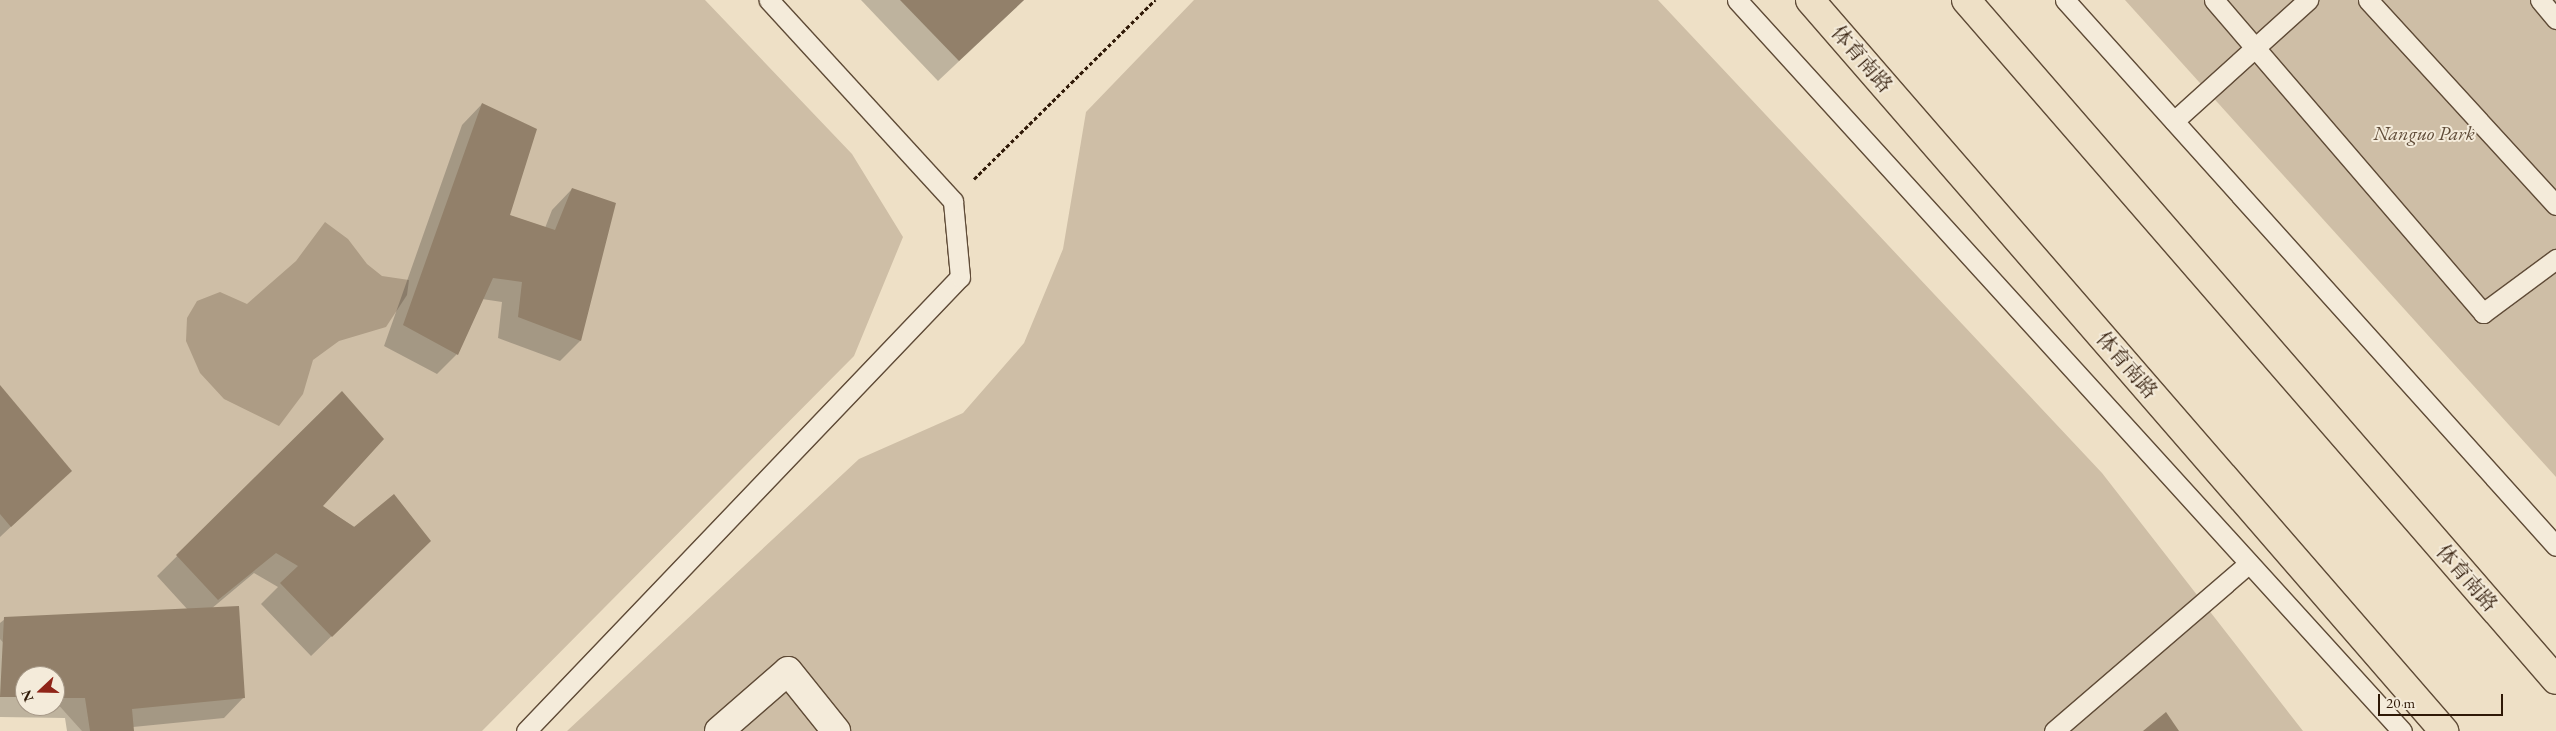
<!DOCTYPE html>
<meta charset="utf-8">
<style>
body{margin:0}
#map{position:relative;width:2556px;height:731px;overflow:hidden;background:#eee0c6;font-family:"EB Garamond","Noto Serif SC",serif}
div>[style]{position:absolute}
.green>*{inset:0;background:#cebea6}
.water>*{inset:0;background:#ad9c85}
.shadow>*{inset:0;background:#0003}
.building>*{inset:0;background:#92806a}
.path>*{height:3px;margin-top:-1.5px;transform-origin:0;background:repeating-linear-gradient(90deg,#2f1907 0 4px,transparent 0 6.5px)}
.roads{filter:drop-shadow(1px 0 #5f4b37) drop-shadow(-1px 0 #5f4b37) drop-shadow(0 1px #5f4b37) drop-shadow(0 -1px #5f4b37)}
.service>*{height:19px;margin:-9.5px;padding:0 9.5px;transform-origin:9.5px;border-radius:9.5px;background:#f4ebda}
.minor>*{height:28px;margin:-14px;padding:0 14px;transform-origin:14px;border-radius:14px;background:#f4ebda}
.primary>*{height:28px;margin:-14px;padding:0 14px;transform-origin:14px;border-radius:14px;background:#eee0c6}
span{translate:-50% -50%;white-space:nowrap;text-align:center;line-height:1.15;-webkit-text-stroke:4px #f4ebda;paint-order:stroke}
.street-label{font-size:20px;color:#2f1907}
.park-label{font-size:20px;color:#5f4b37;font-style:italic}
.north{position:absolute;left:15px;top:666px;width:50px;height:50px;box-sizing:border-box;background:#f4ebda;border:1px solid #a59786;border-radius:50%;rotate:249deg;font-size:14px;font-weight:700;line-height:20px;text-align:center;color:#2f1907}
.north::after{content:'';display:block;margin:auto;width:18px;height:22px;background:#8f2418;clip-path:polygon(50% 0,100% 100%,50% 72%,0 100%)}
.scale{position:absolute;left:2378px;top:694px;width:125px;height:22px;box-sizing:border-box;border:2px solid #2f1907;border-top:0;padding-left:6px;font-size:15px;line-height:18px;white-space:nowrap;color:#2f1907;-webkit-text-stroke:4px #f4ebda;paint-order:stroke}
</style>
<div id="map">
<div class="green">
<div style="clip-path:polygon(0 0,705px 0,852px 154px,903px 237px,854px 356px,482px 731px,82px 731px,55px 701px,55px 676px,33px 676px,0 639px)"></div>
<div style="clip-path:polygon(1194px 0,1658px 0,2102px 473px,2303px 731px,567px 731px,859px 459px,963px 413px,1024px 343px,1063px 249px,1086px 112px)"></div>
<div style="clip-path:polygon(2125px 0,2556px 0,2556px 477px)"></div>
</div>
<div class="water">
<div style="clip-path:polygon(325px 222px,348px 239px,367px 264px,382px 276px,409px 280px,407px 295px,386px 327px,339px 341px,313px 360px,303px 394px,279px 426px,224px 399px,200px 373px,186px 341px,187px 318px,197px 301px,220px 292px,247px 304px,296px 261px)"></div>
</div>
<div class="shadow">
<div style="clip-path:polygon(861px 0,1024px 0,938px 81px)"></div>
<div style="clip-path:polygon(482px 104px,509px 216px,545px 228px,552px 210px,572px 189px,580px 341px,560px 361px,498px 338px,502px 302px,482px 299px,457px 354px,437px 374px,384px 346px,462px 125px)"></div>
<div style="clip-path:polygon(0 387px,70px 471px,0 537px)"></div>
<div style="clip-path:polygon(evenodd,342px 393px,321px 506px,409px 561px,311px 656px,261px 604px,278px 587px,254px 573px,211px 609px,244px 697px,224px 718px,133px 727px,133px 731px,67px 731px,65px 718px,0 717px,0 623px,5px 619px,188px 610px,157px 576px,342px 393px,25px 676px,55px 676px,55px 706px,25px 706px,25px 676px)"></div>
</div>
<div class="building">
<div style="clip-path:polygon(900px 0,1024px 0,959px 61px)"></div>
<div style="clip-path:polygon(482px 103px,537px 129px,510px 215px,555px 230px,572px 188px,616px 203px,581px 341px,518px 317px,522px 282px,493px 278px,458px 355px,403px 325px)"></div>
<div style="clip-path:polygon(0 385px,72px 471px,11px 527px,0 514px)"></div>
<div style="clip-path:polygon(342px 391px,384px 439px,323px 506px,354px 527px,394px 494px,431px 541px,332px 637px,280px 583px,298px 566px,276px 553px,218px 600px,176px 555px)"></div>
<div style="clip-path:polygon(239px 606px,245px 698px,132px 709px,134px 731px,90px 731px,85px 698px,55px 698px,55px 676px,25px 676px,25px 697px,0 697px,4px 617px)"></div>
<div style="clip-path:polygon(2166px 712px,2179px 731px,2143px 731px)"></div>
</div>
<div class="path">
<div style="left:974px;top:179px;width:255px;rotate:-44.7deg"></div>
</div>
<div class="roads">
<div class="service">
<div style="left:1737px;top:0;width:988px;rotate:47.71deg"></div>
<div style="left:2065px;top:0;width:734px;rotate:48.04deg"></div>
<div style="left:2214px;top:0;width:413px;rotate:49.3deg"></div>
<div style="left:2483px;top:313px;width:91px;rotate:-36.5deg"></div>
<div style="left:2368px;top:0;width:278px;rotate:47.5deg"></div>
<div style="left:2540px;top:0;width:25px;rotate:50deg"></div>
<div style="left:2174px;top:121px;width:181px;rotate:-42.1deg"></div>
<div style="left:526px;top:731px;width:628px;rotate:-46.29deg"></div>
<div style="left:960px;top:277px;width:76px;rotate:-95.3deg"></div>
<div style="left:953px;top:201px;width:273px;rotate:-132.5deg"></div>
<div style="left:2054px;top:731px;width:257px;rotate:-40.7deg"></div>
</div>
<div class="minor">
<div style="left:719px;top:731px;width:91px;rotate:-41deg"></div>
<div style="left:788px;top:671px;width:77px;rotate:51.3deg"></div>
</div>
<div class="primary">
<div style="left:1810px;top:0;width:968px;rotate:49.06deg"></div>
<div style="left:1966px;top:0;width:900px;rotate:49.05deg"></div>
</div>
</div>
<div class="street-label">
<span style="left:1862px;top:59px;rotate:49deg">体育南路</span>
<span style="left:2127px;top:365px;rotate:49deg">体育南路</span>
<span style="left:2467px;top:578px;rotate:49deg">体育南路</span>
</div>
<div class="park-label">
<span style="left:2424px;top:133px">Nanguo Park</span>
</div>
<div class="north">N</div>
<div class="scale">20 m</div>
</div>
